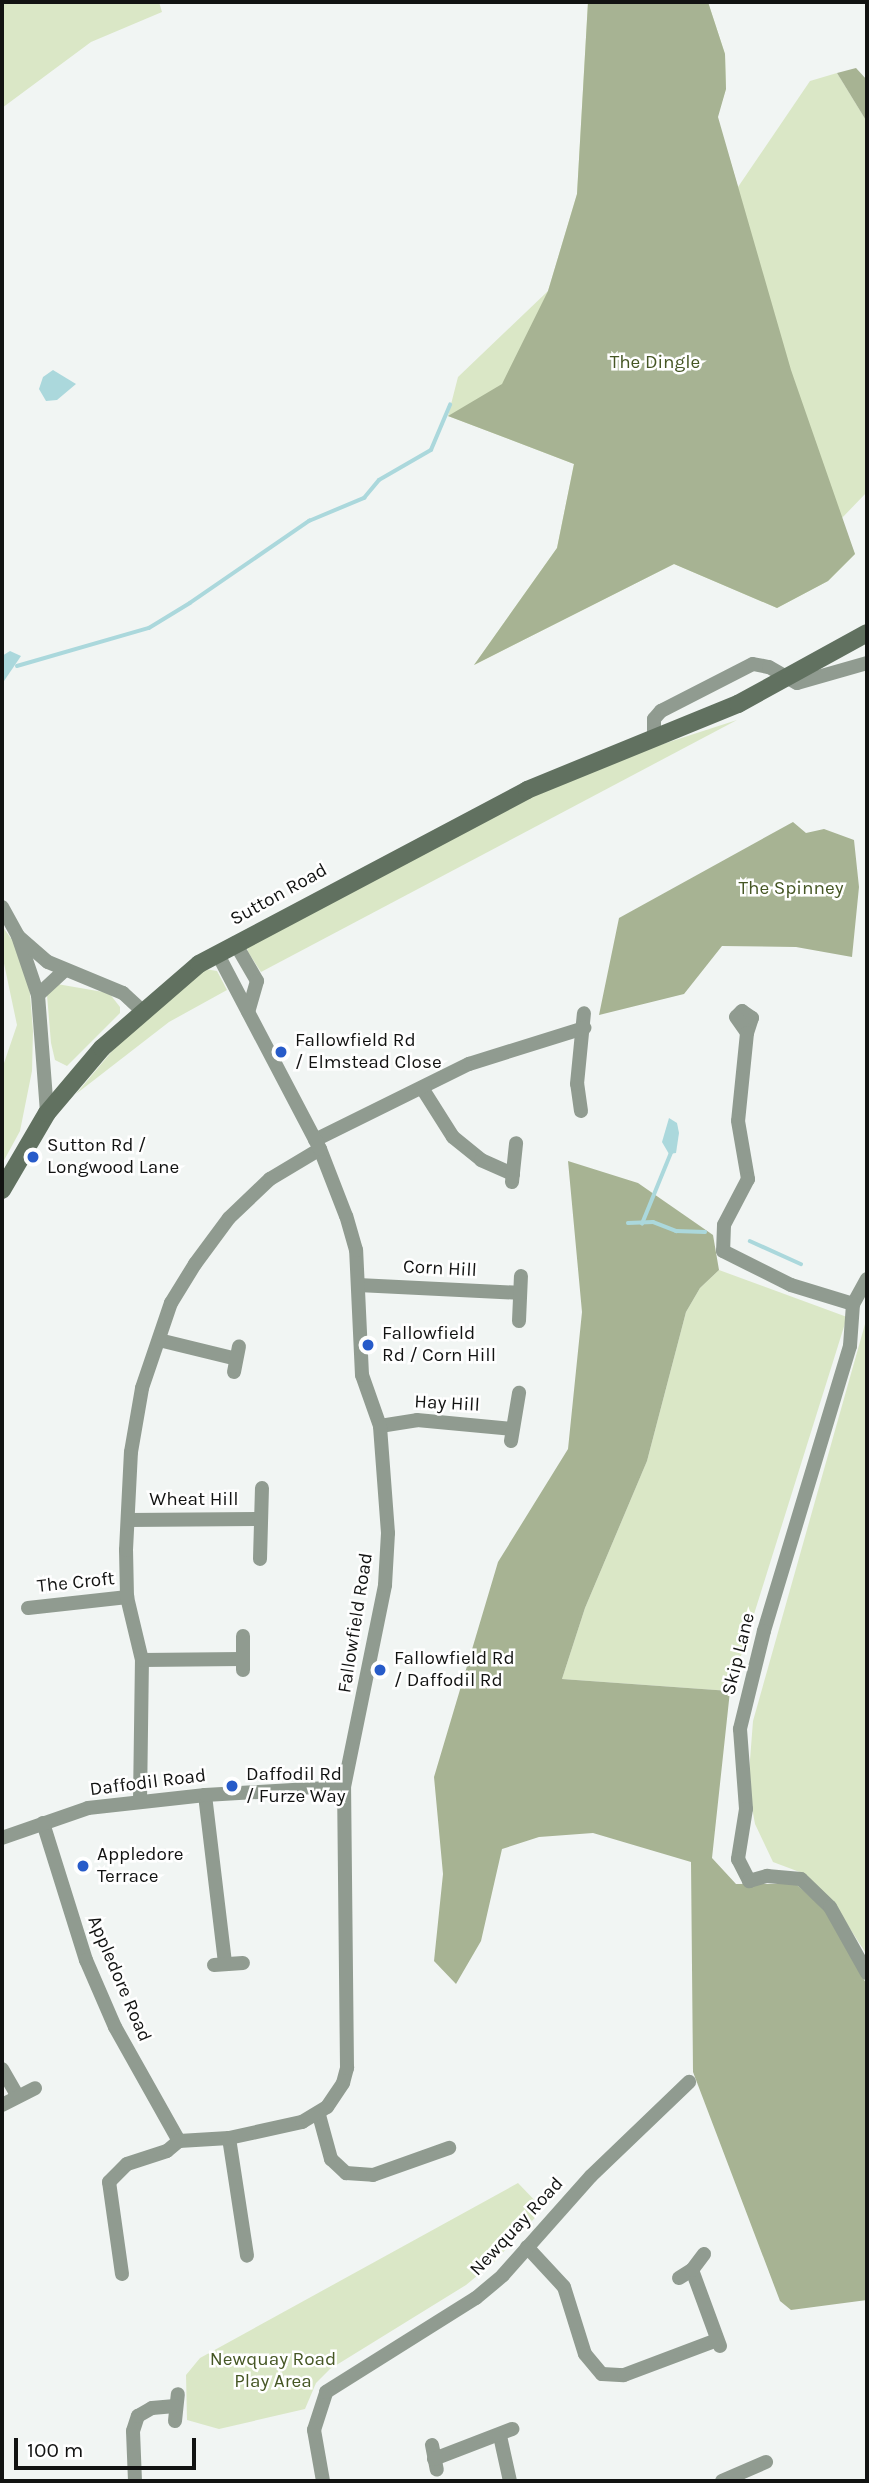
<!DOCTYPE html>
<style>
body{margin:0}
#map{position:relative;width:869px;height:2483px;overflow:hidden;background:#f1f5f3;font-family:Karla,sans-serif}
div>[style]{position:absolute}
.green>*{inset:0;background:#dae7c6}
.forest>*{inset:0;background:#a7b393}
.water>*{inset:0;background:#abd8dc}
.stream>*{height:3.5px;margin:-1.75px;padding:0 1.75px;transform-origin:1.75px;border-radius:1.75px;background:#abd8dc}
.street>*{height:14px;margin:-7px;padding:0 7px;transform-origin:7px;border-radius:7px;background:#909b90}
.secondary>*{height:18px;margin:-9px;padding:0 9px;transform-origin:9px;border-radius:9px;background:#617160}
.dots>*{width:19px;height:19px;translate:-50% -50%;box-sizing:border-box;border:4px solid #fff;border-radius:50%}
span{translate:-50% -50%;white-space:nowrap;text-align:center;line-height:1.15;-webkit-text-stroke:5px #fff;paint-order:stroke}
.park-label{font-size:19px;color:#465725}
.street-label{font-size:19px;color:#121312}
.poi-label{font-size:19px;color:#121312}
.left{translate:0 -50%;text-align:left}
.frame{position:absolute;inset:0;border:4px solid #121312;pointer-events:none}
.scale{position:absolute;left:14px;top:2438px;width:182px;height:32px;box-sizing:border-box;border:4px solid #121312;border-top:0;padding-left:9px;font-size:21px;line-height:24px;white-space:nowrap;color:#121312;-webkit-text-stroke:5px #fff;paint-order:stroke}
</style>
<div id="map">
<div class="green">
<div style="clip-path:polygon(2px 2px,159px 2px,162px 12px,91px 42px,2px 108px)"></div>
<div style="clip-path:polygon(588px 2px,708px 2px,725px 54px,726px 89px,717px 117px,738px 187px,810px 81px,837px 73px,867px 122px,867px 492px,841px 519px,855px 554px,828px 581px,777px 608px,674px 564px,474px 665px,557px 548px,574px 464px,448px 416px,458px 377px,548px 291px,577px 194px)"></div>
<div style="clip-path:polygon(737px 720px,261px 972px,248px 952px,246px 944px,278px 925px,592px 767px)"></div>
<div style="clip-path:polygon(2px 926px,18px 948px,29px 982px,33px 1031px,32px 1071px,20px 1131px,2px 1164px,2px 1069px,17px 1025px,2px 954px)"></div>
<div style="clip-path:polygon(205px 969px,217px 971px,227px 990px,169px 1022px,76px 1094px,118px 1044px)"></div>
<div style="clip-path:polygon(57px 984px,109px 993px,120px 1007px,120px 1013px,67px 1066px,55px 1060px,51px 1043px,47px 995px)"></div>
<div style="clip-path:polygon(719px 1270px,847px 1317px,730px 1691px,562px 1679px,585px 1608px,647px 1461px,686px 1312px,700px 1288px)"></div>
<div style="clip-path:polygon(867px 1317px,867px 1955px,836px 1907px,805px 1874px,773px 1862px,755px 1824px,748px 1786px,753px 1721px)"></div>
<div style="clip-path:polygon(518px 2183px,543px 2209px,495px 2261px,466px 2285px,330px 2369px,316px 2383px,305px 2409px,219px 2429px,187px 2420px,186px 2375px,200px 2358px)"></div>
</div>
<div class="forest">
<div style="clip-path:polygon(588px 2px,708px 2px,725px 54px,726px 89px,718px 117px,791px 370px,855px 554px,828px 581px,777px 608px,674px 564px,474px 665px,557px 548px,574px 464px,448px 416px,502px 384px,548px 291px,577px 194px)"></div>
<div style="clip-path:polygon(856px 68px,867px 80px,867px 122px,837px 73px)"></div>
<div style="clip-path:polygon(793px 822px,806px 833px,824px 829px,854px 840px,859px 887px,852px 957px,796px 947px,722px 946px,684px 994px,599px 1015px,619px 918px)"></div>
<div style="clip-path:polygon(568px 1161px,638px 1183px,713px 1235px,719px 1270px,700px 1288px,686px 1312px,647px 1461px,585px 1608px,562px 1679px,730px 1691px,712px 1858px,736px 1884px,796px 1884px,825px 1910px,867px 1985px,867px 2300px,791px 2310px,780px 2301px,693px 2072px,691px 1862px,593px 1833px,539px 1837px,502px 1849px,481px 1941px,456px 1984px,434px 1961px,443px 1874px,434px 1777px,498px 1562px,568px 1449px,582px 1312px)"></div>
</div>
<div class="water">
<div style="clip-path:polygon(53px 370px,76px 384px,57px 400px,46px 401px,39px 389px,43px 377px)"></div>
<div style="clip-path:polygon(10px 651px,21px 656px,2px 684px,2px 656px)"></div>
<div style="clip-path:polygon(669px 1118px,677px 1123px,679px 1133px,676px 1153px,669px 1154px,662px 1142px)"></div>
</div>
<div class="stream">
<div style="left:17px;top:666px;width:137px;rotate:-16.1deg"></div>
<div style="left:149px;top:628px;width:48px;rotate:-31.4deg"></div>
<div style="left:190px;top:603px;width:145px;rotate:-34.6deg"></div>
<div style="left:309px;top:521px;width:60px;rotate:-22.7deg"></div>
<div style="left:364px;top:498px;width:23px;rotate:-50deg"></div>
<div style="left:379px;top:480px;width:60px;rotate:-30deg"></div>
<div style="left:431px;top:450px;width:49px;rotate:-67.1deg"></div>
<div style="left:628px;top:1223px;width:25px;rotate:-2deg"></div>
<div style="left:653px;top:1222px;width:25px;rotate:21deg"></div>
<div style="left:676px;top:1231px;width:29px;rotate:2deg"></div>
<div style="left:642px;top:1224px;width:77px;rotate:-67.8deg"></div>
<div style="left:750px;top:1241px;width:56px;rotate:24.3deg"></div>
</div>
<div class="street">
<div style="left:654px;top:737px;width:18px;rotate:-90deg"></div>
<div style="left:654px;top:719px;width:11px;rotate:-49deg"></div>
<div style="left:661px;top:711px;width:103px;rotate:-27.1deg"></div>
<div style="left:753px;top:664px;width:16px;rotate:11deg"></div>
<div style="left:769px;top:667px;width:32px;rotate:30deg"></div>
<div style="left:797px;top:683px;width:73px;rotate:-15.9deg"></div>
<div style="left:2px;top:907px;width:33px;rotate:61deg"></div>
<div style="left:18px;top:936px;width:62px;rotate:71.3deg"></div>
<div style="left:38px;top:995px;width:118px;rotate:85.6deg"></div>
<div style="left:19px;top:937px;width:38px;rotate:41deg"></div>
<div style="left:48px;top:962px;width:81px;rotate:22.5deg"></div>
<div style="left:123px;top:993px;width:26px;rotate:43deg"></div>
<div style="left:235px;top:943px;width:44px;rotate:59.9deg"></div>
<div style="left:257px;top:981px;width:32px;rotate:106deg"></div>
<div style="left:38px;top:995px;width:37px;rotate:-43deg"></div>
<div style="left:747px;top:1033px;width:16px;rotate:-72deg"></div>
<div style="left:752px;top:1018px;width:12px;rotate:-145deg"></div>
<div style="left:742px;top:1011px;width:8px;rotate:135deg"></div>
<div style="left:736px;top:1017px;width:19px;rotate:55deg"></div>
<div style="left:747px;top:1033px;width:88px;rotate:95.8deg"></div>
<div style="left:738px;top:1121px;width:59px;rotate:80.2deg"></div>
<div style="left:748px;top:1179px;width:52px;rotate:117.6deg"></div>
<div style="left:724px;top:1225px;width:26px;rotate:92deg"></div>
<div style="left:723px;top:1251px;width:76px;rotate:26.6deg"></div>
<div style="left:791px;top:1285px;width:65px;rotate:17deg"></div>
<div style="left:422px;top:1088px;width:58px;rotate:57.7deg"></div>
<div style="left:453px;top:1137px;width:36px;rotate:39deg"></div>
<div style="left:481px;top:1160px;width:35px;rotate:24deg"></div>
<div style="left:581px;top:1111px;width:27px;rotate:-98deg"></div>
<div style="left:577px;top:1084px;width:71px;rotate:-84.4deg"></div>
<div style="left:315px;top:1140px;width:172px;rotate:-26.3deg"></div>
<div style="left:469px;top:1064px;width:121px;rotate:-17.4deg"></div>
<div style="left:512px;top:1182px;width:39px;rotate:-84deg"></div>
<div style="left:867px;top:1279px;width:29px;rotate:119deg"></div>
<div style="left:853px;top:1304px;width:42px;rotate:94.1deg"></div>
<div style="left:850px;top:1346px;width:298px;rotate:106.8deg"></div>
<div style="left:764px;top:1631px;width:101px;rotate:103.8deg"></div>
<div style="left:740px;top:1729px;width:80px;rotate:85.7deg"></div>
<div style="left:746px;top:1809px;width:51px;rotate:99.1deg"></div>
<div style="left:738px;top:1859px;width:25px;rotate:63deg"></div>
<div style="left:749px;top:1881px;width:19px;rotate:-16deg"></div>
<div style="left:767px;top:1876px;width:34px;rotate:5deg"></div>
<div style="left:801px;top:1879px;width:40px;rotate:44deg"></div>
<div style="left:830px;top:1907px;width:76px;rotate:60.7deg"></div>
<div style="left:358px;top:1285px;width:161px;rotate:2.8deg"></div>
<div style="left:519px;top:1321px;width:45px;rotate:-87.5deg"></div>
<div style="left:159px;top:1340px;width:76px;rotate:13.7deg"></div>
<div style="left:234px;top:1372px;width:26px;rotate:-79deg"></div>
<div style="left:380px;top:1426px;width:37px;rotate:-9deg"></div>
<div style="left:417px;top:1420px;width:95px;rotate:5.4deg"></div>
<div style="left:511px;top:1441px;width:49px;rotate:-80.5deg"></div>
<div style="left:128px;top:1520px;width:132px;rotate:-0.4deg"></div>
<div style="left:260px;top:1559px;width:71px;rotate:-88.4deg"></div>
<div style="left:28px;top:1608px;width:100px;rotate:-6.3deg"></div>
<div style="left:142px;top:1660px;width:100px;rotate:-0.6deg"></div>
<div style="left:243px;top:1670px;width:34px;rotate:-90deg"></div>
<div style="left:205px;top:1795px;width:168px;rotate:83.2deg"></div>
<div style="left:140px;top:1801px;width:141px;rotate:-89.2deg"></div>
<div style="left:142px;top:1660px;width:65px;rotate:-103.4deg"></div>
<div style="left:127px;top:1597px;width:47px;rotate:-91.2deg"></div>
<div style="left:126px;top:1550px;width:98px;rotate:-87.1deg"></div>
<div style="left:131px;top:1452px;width:65px;rotate:-80.2deg"></div>
<div style="left:142px;top:1388px;width:90px;rotate:-71.2deg"></div>
<div style="left:171px;top:1303px;width:46px;rotate:-58.4deg"></div>
<div style="left:195px;top:1264px;width:57px;rotate:-53.5deg"></div>
<div style="left:229px;top:1218px;width:57px;rotate:-43.6deg"></div>
<div style="left:270px;top:1179px;width:58px;rotate:-31deg"></div>
<div style="left:43px;top:1823px;width:144px;rotate:72.6deg"></div>
<div style="left:86px;top:1960px;width:73px;rotate:66.6deg"></div>
<div style="left:115px;top:2027px;width:131px;rotate:60.7deg"></div>
<div style="left:2px;top:1838px;width:91px;rotate:-19.2deg"></div>
<div style="left:88px;top:1808px;width:118px;rotate:-6.3deg"></div>
<div style="left:205px;top:1795px;width:139px;rotate:-3.3deg"></div>
<div style="left:214px;top:1965px;width:29px;rotate:-4deg"></div>
<div style="left:2px;top:2069px;width:30px;rotate:60deg"></div>
<div style="left:2px;top:2105px;width:37px;rotate:-27deg"></div>
<div style="left:319px;top:2115px;width:46px;rotate:74.7deg"></div>
<div style="left:331px;top:2159px;width:21px;rotate:43deg"></div>
<div style="left:346px;top:2173px;width:27px;rotate:4deg"></div>
<div style="left:373px;top:2175px;width:81px;rotate:-19.6deg"></div>
<div style="left:229px;top:2138px;width:119px;rotate:81.3deg"></div>
<div style="left:179px;top:2141px;width:50px;rotate:-3.4deg"></div>
<div style="left:229px;top:2138px;width:75px;rotate:-12.4deg"></div>
<div style="left:302px;top:2122px;width:29px;rotate:-31deg"></div>
<div style="left:327px;top:2107px;width:29px;rotate:-56deg"></div>
<div style="left:343px;top:2083px;width:16px;rotate:-75deg"></div>
<div style="left:347px;top:2068px;width:281px;rotate:-90.6deg"></div>
<div style="left:344px;top:1787px;width:206px;rotate:-78.5deg"></div>
<div style="left:385px;top:1585px;width:52px;rotate:-86.7deg"></div>
<div style="left:388px;top:1533px;width:107px;rotate:-94.3deg"></div>
<div style="left:380px;top:1426px;width:54px;rotate:-109.4deg"></div>
<div style="left:362px;top:1375px;width:125px;rotate:-92.7deg"></div>
<div style="left:356px;top:1250px;width:35px;rotate:-106deg"></div>
<div style="left:346px;top:1216px;width:72px;rotate:-111.2deg"></div>
<div style="left:320px;top:1149px;width:221px;rotate:-117.7deg"></div>
<div style="left:527px;top:2247px;width:54px;rotate:47.2deg"></div>
<div style="left:564px;top:2287px;width:70px;rotate:72.6deg"></div>
<div style="left:585px;top:2354px;width:26px;rotate:50deg"></div>
<div style="left:602px;top:2374px;width:22px;rotate:3deg"></div>
<div style="left:624px;top:2375px;width:99px;rotate:-20.6deg"></div>
<div style="left:692px;top:2270px;width:81px;rotate:69.8deg"></div>
<div style="left:122px;top:2274px;width:93px;rotate:-98deg"></div>
<div style="left:109px;top:2182px;width:25px;rotate:-45deg"></div>
<div style="left:127px;top:2164px;width:42px;rotate:-18deg"></div>
<div style="left:167px;top:2151px;width:16px;rotate:-40deg"></div>
<div style="left:679px;top:2278px;width:15px;rotate:-32deg"></div>
<div style="left:692px;top:2270px;width:20px;rotate:-53deg"></div>
<div style="left:175px;top:2421px;width:27px;rotate:-84deg"></div>
<div style="left:500px;top:2436px;width:46px;rotate:77.5deg"></div>
<div style="left:432px;top:2445px;width:25px;rotate:79deg"></div>
<div style="left:434px;top:2459px;width:84px;rotate:-21deg"></div>
<div style="left:135px;top:2481px;width:50px;rotate:-92.3deg"></div>
<div style="left:133px;top:2431px;width:16px;rotate:-72deg"></div>
<div style="left:138px;top:2416px;width:16px;rotate:-30deg"></div>
<div style="left:152px;top:2408px;width:23px;rotate:-5deg"></div>
<div style="left:323px;top:2481px;width:52px;rotate:-100deg"></div>
<div style="left:314px;top:2430px;width:40px;rotate:-72deg"></div>
<div style="left:326px;top:2392px;width:177px;rotate:-32.1deg"></div>
<div style="left:476px;top:2298px;width:35px;rotate:-40deg"></div>
<div style="left:503px;top:2275px;width:132px;rotate:-48.4deg"></div>
<div style="left:591px;top:2176px;width:136px;rotate:-43.8deg"></div>
<div style="left:722px;top:2481px;width:48px;rotate:-23.4deg"></div>
</div>
<div class="secondary">
<div style="left:2px;top:1190px;width:89px;rotate:-59.7deg"></div>
<div style="left:47px;top:1113px;width:85px;rotate:-49.8deg"></div>
<div style="left:102px;top:1048px;width:128px;rotate:-40.9deg"></div>
<div style="left:199px;top:964px;width:371px;rotate:-27.9deg"></div>
<div style="left:527px;top:790px;width:228px;rotate:-22.2deg"></div>
<div style="left:738px;top:704px;width:147px;rotate:-28.8deg"></div>
</div>
<div class="dots">
<div style="left:281px;top:1052px;background:#275bc9"></div>
<div style="left:33px;top:1157px;background:#275bc9"></div>
<div style="left:368px;top:1345px;background:#275bc9"></div>
<div style="left:380px;top:1670px;background:#275bc9"></div>
<div style="left:232px;top:1786px;background:#275bc9"></div>
<div style="left:83px;top:1866px;background:#275bc9"></div>
</div>
<div class="park-label">
<span style="left:655px;top:363px">The Dingle</span>
<span style="left:791px;top:889px">The Spinney</span>
<span style="left:273px;top:2371px">Newquay Road<br>Play Area</span>
</div>
<div class="street-label">
<span style="left:279px;top:895px;rotate:-29deg">Sutton Road</span>
<span style="left:440px;top:1269px;rotate:3deg">Corn Hill</span>
<span style="left:447px;top:1404px;rotate:3deg">Hay Hill</span>
<span style="left:194px;top:1500px">Wheat Hill</span>
<span style="left:76px;top:1583px;rotate:-6deg">The Croft</span>
<span style="left:356px;top:1623px;rotate:-81deg">Fallowfield Road</span>
<span style="left:739px;top:1654px;rotate:-76deg">Skip Lane</span>
<span style="left:148px;top:1783px;rotate:-7deg">Daffodil Road</span>
<span style="left:119px;top:1979px;rotate:67deg">Appledore Road</span>
<span style="left:517px;top:2227px;rotate:-47deg">Newquay Road</span>
</div>
<div class="poi-label">
<span class="left" style="left:295px;top:1052px">Fallowfield Rd<br>/ Elmstead Close</span>
<span class="left" style="left:47px;top:1157px">Sutton Rd /<br>Longwood Lane</span>
<span class="left" style="left:382px;top:1345px">Fallowfield<br>Rd / Corn Hill</span>
<span class="left" style="left:394px;top:1670px">Fallowfield Rd<br>/ Daffodil Rd</span>
<span class="left" style="left:246px;top:1786px">Daffodil Rd<br>/ Furze Way</span>
<span class="left" style="left:97px;top:1866px">Appledore<br>Terrace</span>
</div>
<div class="frame"></div>
<div class="scale">100 m</div>
</div>
